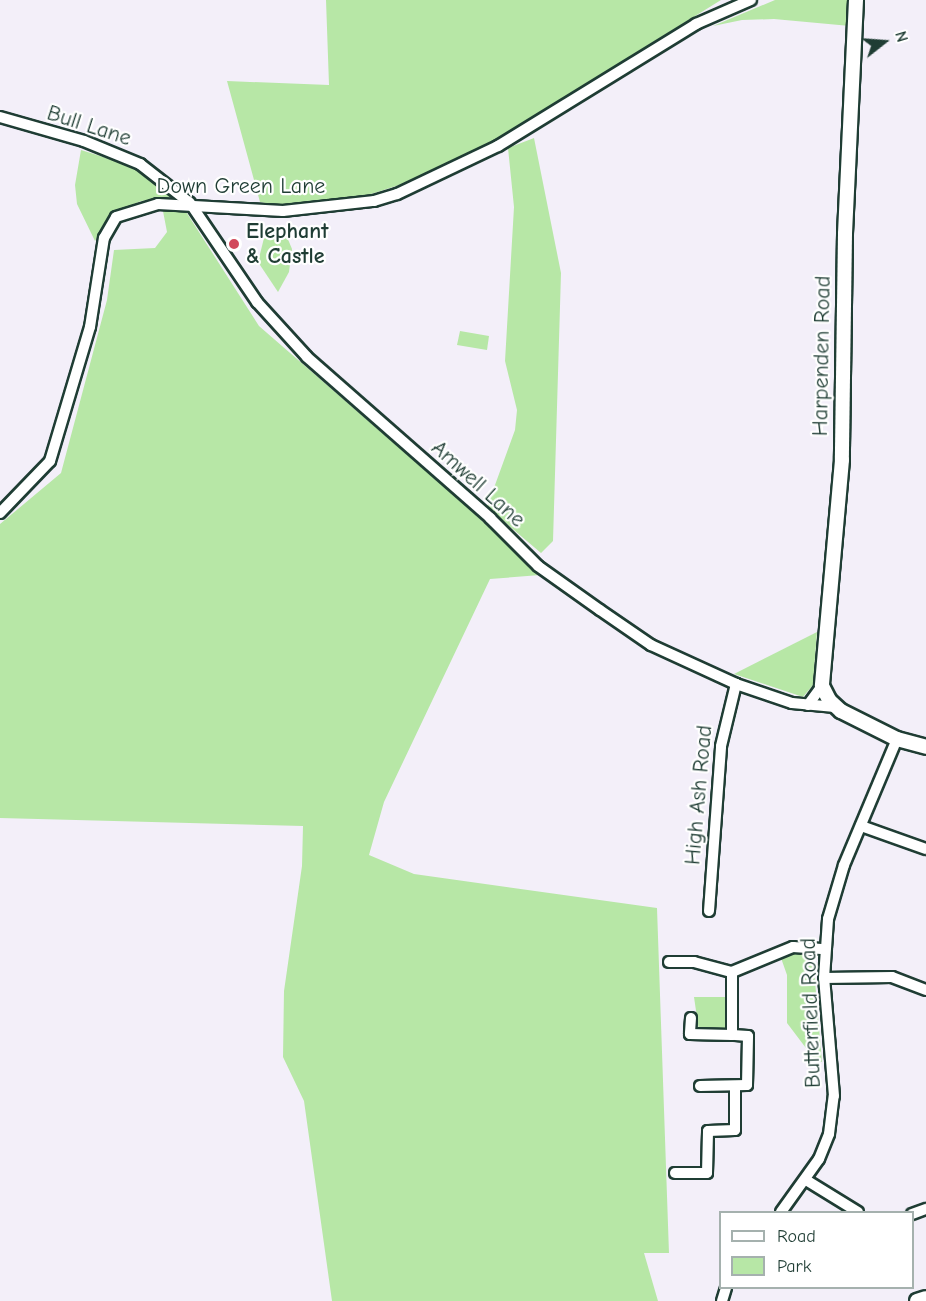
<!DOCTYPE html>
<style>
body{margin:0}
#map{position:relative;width:926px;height:1301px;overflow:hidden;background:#f3eff9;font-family:"Comic Neue",sans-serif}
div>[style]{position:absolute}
.green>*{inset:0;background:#b7e7a6}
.roads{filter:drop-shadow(2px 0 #1f3d34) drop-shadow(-2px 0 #1f3d34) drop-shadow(0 2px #1f3d34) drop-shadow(0 -2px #1f3d34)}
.street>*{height:10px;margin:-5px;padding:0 5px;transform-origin:5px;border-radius:5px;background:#fff}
.secondary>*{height:14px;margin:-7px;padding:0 7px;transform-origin:7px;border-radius:7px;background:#fff}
.dots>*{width:16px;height:16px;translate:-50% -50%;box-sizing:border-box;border:3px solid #fff;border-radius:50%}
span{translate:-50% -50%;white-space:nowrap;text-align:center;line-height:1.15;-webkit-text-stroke:4.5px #fff;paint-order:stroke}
.street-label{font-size:22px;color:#1f3d34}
.poi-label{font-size:22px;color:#1f3d34;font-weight:700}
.left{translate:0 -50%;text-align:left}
.legend{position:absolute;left:719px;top:1211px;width:195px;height:78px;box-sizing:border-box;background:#fff;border:2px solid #a5b1ae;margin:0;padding:8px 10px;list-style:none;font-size:18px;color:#1f3d34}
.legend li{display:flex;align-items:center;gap:12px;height:30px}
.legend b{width:30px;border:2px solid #a5b1ae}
.north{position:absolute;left:854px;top:12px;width:60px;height:60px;-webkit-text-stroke:4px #fff;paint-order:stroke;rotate:73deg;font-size:16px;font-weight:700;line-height:24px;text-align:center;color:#1f3d34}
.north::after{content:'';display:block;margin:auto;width:21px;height:27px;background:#1f3d34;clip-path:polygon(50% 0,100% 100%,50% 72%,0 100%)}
</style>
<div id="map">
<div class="green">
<div style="clip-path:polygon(326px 0,721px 0,502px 136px,415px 180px,343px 203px,285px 207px,260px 202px,227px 81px,329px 85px)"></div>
<div style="clip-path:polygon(775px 0,852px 0,850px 26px,774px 19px,742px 20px,713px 26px)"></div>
<div style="clip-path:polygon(534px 138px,561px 273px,553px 541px,541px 553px,487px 507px,515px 430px,517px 410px,505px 361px,514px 207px,508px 148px)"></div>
<div style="clip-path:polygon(81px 150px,129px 165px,171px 197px,141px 201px,110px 215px,95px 241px,77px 204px,75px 185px)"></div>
<div style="clip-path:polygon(162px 206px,183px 207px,259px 326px,464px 504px,540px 575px,490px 579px,384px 802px,369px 855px,414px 874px,657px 908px,669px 1253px,644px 1253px,658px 1301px,332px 1301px,304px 1101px,283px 1057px,284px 991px,302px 866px,303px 826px,0 818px,0 524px,61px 473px,107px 300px,114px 250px,155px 248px,167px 232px)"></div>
<div style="clip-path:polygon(287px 237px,292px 249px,289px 272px,278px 292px,258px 262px,264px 238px)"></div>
<div style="clip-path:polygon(460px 331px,489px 336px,487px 350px,457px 345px)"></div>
<div style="clip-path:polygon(817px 632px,813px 685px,803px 697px,734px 674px)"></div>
<div style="clip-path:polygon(795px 953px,813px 958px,822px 1062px,815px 1060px,787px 1023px,787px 975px,781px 958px)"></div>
<div style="clip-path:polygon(694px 997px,728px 997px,728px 1031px,699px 1031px)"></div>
</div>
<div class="roads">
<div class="street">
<div style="left:0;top:117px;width:87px;rotate:15.9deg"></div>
<div style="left:84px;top:141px;width:61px;rotate:22.3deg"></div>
<div style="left:140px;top:164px;width:63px;rotate:38deg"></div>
<div style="left:190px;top:203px;width:120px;rotate:55.9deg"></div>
<div style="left:257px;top:302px;width:74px;rotate:47.7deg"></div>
<div style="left:307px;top:357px;width:244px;rotate:41.3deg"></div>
<div style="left:490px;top:518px;width:68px;rotate:45deg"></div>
<div style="left:538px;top:566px;width:76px;rotate:35.4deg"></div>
<div style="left:600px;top:610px;width:62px;rotate:34.5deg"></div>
<div style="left:651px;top:645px;width:94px;rotate:24.6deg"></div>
<div style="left:736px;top:684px;width:59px;rotate:18.7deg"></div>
<div style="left:792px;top:703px;width:43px;rotate:5.3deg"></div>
<div style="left:0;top:513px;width:72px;rotate:-46.1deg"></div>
<div style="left:50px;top:461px;width:140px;rotate:-73.4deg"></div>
<div style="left:90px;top:327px;width:90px;rotate:-81.1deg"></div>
<div style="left:104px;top:238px;width:24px;rotate:-60deg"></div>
<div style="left:116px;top:217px;width:44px;rotate:-17.2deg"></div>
<div style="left:158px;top:204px;width:125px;rotate:3.2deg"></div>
<div style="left:283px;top:211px;width:92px;rotate:-6.3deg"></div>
<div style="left:374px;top:201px;width:24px;rotate:-17deg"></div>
<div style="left:397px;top:194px;width:112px;rotate:-25.4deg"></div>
<div style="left:498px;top:146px;width:233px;rotate:-31.6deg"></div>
<div style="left:696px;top:24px;width:60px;rotate:-23.6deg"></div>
<div style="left:808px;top:705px;width:24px;rotate:-54deg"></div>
<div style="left:861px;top:826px;width:69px;rotate:19.5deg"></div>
<div style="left:709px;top:911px;width:165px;rotate:-85.8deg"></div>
<div style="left:721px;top:746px;width:64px;rotate:-76.4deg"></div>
<div style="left:669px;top:962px;width:25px"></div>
<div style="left:694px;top:962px;width:39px;rotate:15deg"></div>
<div style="left:732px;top:972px;width:66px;rotate:-22.3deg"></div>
<div style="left:793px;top:947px;width:32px;rotate:4deg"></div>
<div style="left:824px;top:978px;width:68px;rotate:-0.8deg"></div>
<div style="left:892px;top:977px;width:36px;rotate:21deg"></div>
<div style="left:691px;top:1018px;width:16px;rotate:94deg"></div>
<div style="left:690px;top:1034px;width:42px;rotate:1.4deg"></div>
<div style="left:732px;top:1035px;width:63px;rotate:-90deg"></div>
<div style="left:700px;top:1086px;width:47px;rotate:-1.2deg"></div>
<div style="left:747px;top:1085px;width:49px;rotate:-88.8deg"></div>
<div style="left:748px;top:1036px;width:16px;rotate:-176deg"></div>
<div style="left:675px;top:1173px;width:32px"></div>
<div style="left:707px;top:1173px;width:42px;rotate:-88.6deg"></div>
<div style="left:708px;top:1131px;width:27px;rotate:-2deg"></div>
<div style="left:735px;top:1130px;width:44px;rotate:-90deg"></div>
<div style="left:806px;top:1180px;width:61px;rotate:31.6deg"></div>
<div style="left:781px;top:1212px;width:65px;rotate:-54.4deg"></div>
<div style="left:819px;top:1159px;width:27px;rotate:-68deg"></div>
<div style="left:829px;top:1134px;width:38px;rotate:-83deg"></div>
<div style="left:834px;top:1096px;width:118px;rotate:-94.8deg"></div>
<div style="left:824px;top:978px;width:59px;rotate:-86.1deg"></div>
<div style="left:828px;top:919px;width:56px;rotate:-73.5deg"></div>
<div style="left:844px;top:865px;width:137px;rotate:-67.2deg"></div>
<div style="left:912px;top:1214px;width:15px;rotate:-20deg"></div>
<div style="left:722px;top:1301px;width:14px;rotate:-73deg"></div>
</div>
<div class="secondary">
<div style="left:856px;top:0;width:234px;rotate:92.7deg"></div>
<div style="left:845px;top:234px;width:226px;rotate:90.8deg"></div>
<div style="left:842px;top:460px;width:227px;rotate:95.1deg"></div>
<div style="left:822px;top:686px;width:16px;rotate:63deg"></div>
<div style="left:829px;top:700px;width:16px;rotate:43deg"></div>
<div style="left:841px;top:711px;width:63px;rotate:26.6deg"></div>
<div style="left:897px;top:739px;width:30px;rotate:15deg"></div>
<div style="left:917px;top:1301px;width:9px;rotate:-18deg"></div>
</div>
</div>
<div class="dots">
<div style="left:234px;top:244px;background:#d1495b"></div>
</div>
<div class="street-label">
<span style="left:89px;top:126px;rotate:18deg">Bull Lane</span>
<span style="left:241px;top:187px">Down Green Lane</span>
<span style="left:822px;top:356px;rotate:-89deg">Harpenden Road</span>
<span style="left:478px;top:484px;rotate:42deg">Amwell Lane</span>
<span style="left:699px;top:795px;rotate:-85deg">High Ash Road</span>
<span style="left:811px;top:1013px;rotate:-92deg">Butterfield Road</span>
</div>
<div class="poi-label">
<span class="left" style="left:246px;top:244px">Elephant<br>&amp; Castle</span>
</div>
<ul class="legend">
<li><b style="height:8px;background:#fff"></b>Road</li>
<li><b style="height:16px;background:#b7e7a6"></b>Park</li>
</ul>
<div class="north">N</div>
</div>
